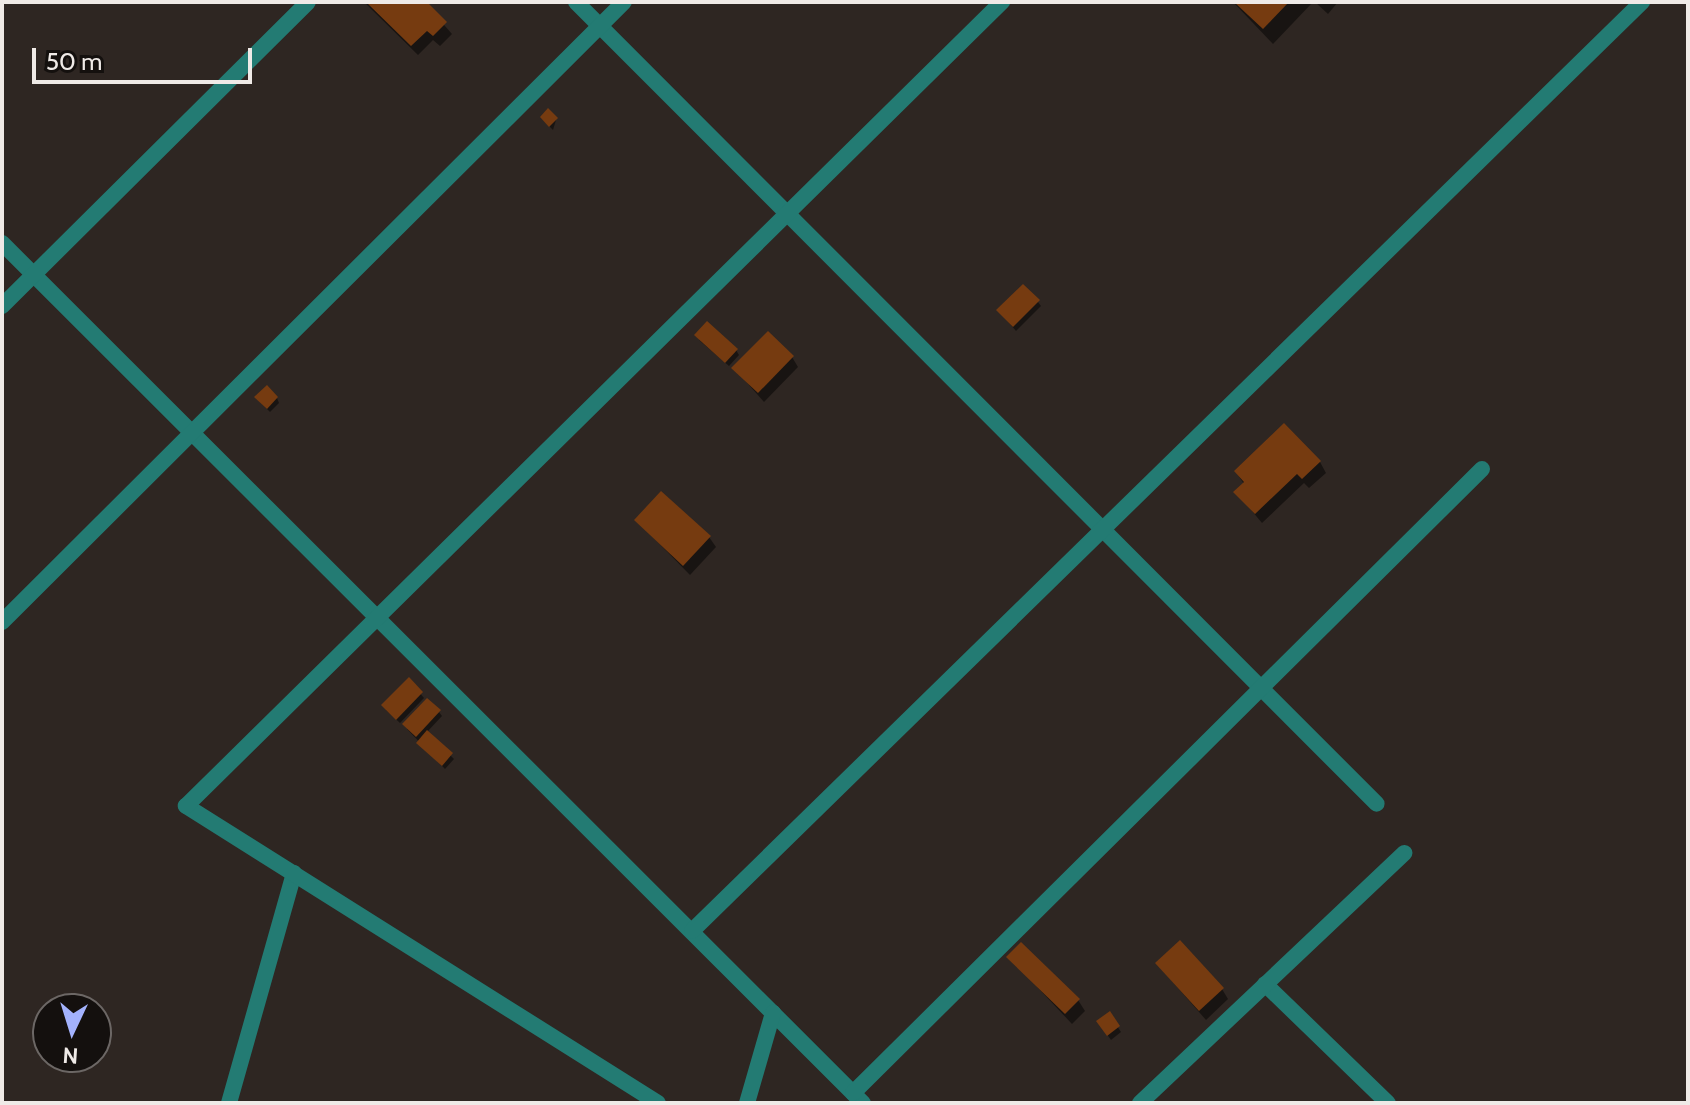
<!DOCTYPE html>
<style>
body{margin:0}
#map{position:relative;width:1690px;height:1105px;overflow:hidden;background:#2e2622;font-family:Cabin,sans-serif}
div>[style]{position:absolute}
.shadow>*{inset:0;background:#0007}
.building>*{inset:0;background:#763b10}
.street>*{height:16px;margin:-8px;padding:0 8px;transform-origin:8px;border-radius:8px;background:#237b73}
span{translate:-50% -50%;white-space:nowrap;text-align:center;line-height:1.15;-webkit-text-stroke:7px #14100e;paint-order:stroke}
.frame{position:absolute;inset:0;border:4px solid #efeae7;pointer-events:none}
.north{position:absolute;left:32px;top:993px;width:80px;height:80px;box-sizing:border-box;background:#14100e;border:2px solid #6c6765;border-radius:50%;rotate:184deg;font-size:22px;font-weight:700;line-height:32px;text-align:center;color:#efeae7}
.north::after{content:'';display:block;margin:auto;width:28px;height:36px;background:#a3b2fd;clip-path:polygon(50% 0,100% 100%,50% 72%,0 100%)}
.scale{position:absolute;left:32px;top:48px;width:220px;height:36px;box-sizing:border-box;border:4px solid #efeae7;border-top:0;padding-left:10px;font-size:24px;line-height:28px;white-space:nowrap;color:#efeae7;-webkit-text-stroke:6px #14100e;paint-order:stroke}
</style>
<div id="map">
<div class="shadow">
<div style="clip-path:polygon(364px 2px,424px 2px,452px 34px,440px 46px,433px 40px,418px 55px)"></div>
<div style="clip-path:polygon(1233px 2px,1313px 2px,1273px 44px)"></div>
<div style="clip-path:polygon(1315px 2px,1338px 2px,1328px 14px)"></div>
<div style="clip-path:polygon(556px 120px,553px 130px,545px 122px)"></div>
<div style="clip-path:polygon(1038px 302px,1041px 306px,1016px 331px,998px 310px)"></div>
<div style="clip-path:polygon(699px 340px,736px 350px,739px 355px,729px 366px)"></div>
<div style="clip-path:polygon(792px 357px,798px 367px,764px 402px,734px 368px)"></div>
<div style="clip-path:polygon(277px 398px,279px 403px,270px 412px,260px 402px)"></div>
<div style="clip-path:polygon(1320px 462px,1326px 473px,1309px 488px,1304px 483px,1262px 523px,1236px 492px,1244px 484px,1236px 472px)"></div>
<div style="clip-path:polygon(636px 520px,709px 537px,716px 547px,690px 575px)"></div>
<div style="clip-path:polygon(409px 680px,424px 698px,400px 723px,386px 710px)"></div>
<div style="clip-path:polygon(439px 712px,442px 716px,427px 732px,454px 759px,445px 769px,407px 729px)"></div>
<div style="clip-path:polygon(1009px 957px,1078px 1000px,1085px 1011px,1072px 1024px)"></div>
<div style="clip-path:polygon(1157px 964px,1222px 989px,1228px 999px,1206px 1020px)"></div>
<div style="clip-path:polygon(1109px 1014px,1121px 1032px,1111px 1040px,1101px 1026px)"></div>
</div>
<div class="building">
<div style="clip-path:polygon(366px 2px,427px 2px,447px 22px,433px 36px,427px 31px,411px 46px)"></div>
<div style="clip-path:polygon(1234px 2px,1289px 2px,1263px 29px)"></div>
<div style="clip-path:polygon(548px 108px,558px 118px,549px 127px,540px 117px)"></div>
<div style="clip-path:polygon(1023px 284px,1040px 300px,1013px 327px,996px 310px)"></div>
<div style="clip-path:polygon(707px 321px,738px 349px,725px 363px,694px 335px)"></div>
<div style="clip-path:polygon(768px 331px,794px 356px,758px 393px,731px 368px)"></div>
<div style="clip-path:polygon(267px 385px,278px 397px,267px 409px,254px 397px)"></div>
<div style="clip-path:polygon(1284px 423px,1321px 461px,1302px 479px,1297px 474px,1255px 514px,1233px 492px,1244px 482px,1234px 471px)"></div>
<div style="clip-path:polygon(661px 491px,711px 536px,683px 566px,634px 520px)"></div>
<div style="clip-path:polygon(409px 677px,423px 692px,396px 720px,381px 705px)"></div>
<div style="clip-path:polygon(427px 698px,441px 710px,416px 737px,402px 724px)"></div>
<div style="clip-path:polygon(427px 730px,453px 753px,442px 766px,416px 743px)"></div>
<div style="clip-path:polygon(1180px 940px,1224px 988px,1199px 1011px,1155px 963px)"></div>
<div style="clip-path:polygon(1021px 942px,1080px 999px,1065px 1014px,1006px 957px)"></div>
<div style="clip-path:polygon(1110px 1011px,1120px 1026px,1107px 1036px,1096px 1021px)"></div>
</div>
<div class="street">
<div style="left:576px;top:2px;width:1133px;rotate:45.04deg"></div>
<div style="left:2px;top:243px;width:1217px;rotate:44.97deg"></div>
<div style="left:2px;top:306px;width:431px;rotate:-44.8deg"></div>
<div style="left:2px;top:622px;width:878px;rotate:-44.91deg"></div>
<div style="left:692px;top:931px;width:1329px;rotate:-44.36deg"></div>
<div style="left:1265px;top:984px;width:171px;rotate:44.1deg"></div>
<div style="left:853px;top:1093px;width:886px;rotate:-44.77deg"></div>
<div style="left:229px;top:1103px;width:239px;rotate:-74.2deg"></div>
<div style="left:658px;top:1103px;width:558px;rotate:-147.82deg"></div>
<div style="left:186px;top:806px;width:1146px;rotate:-44.58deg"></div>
<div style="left:747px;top:1103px;width:94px;rotate:-73.9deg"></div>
<div style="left:1140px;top:1103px;width:364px;rotate:-43.4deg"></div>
</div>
<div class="frame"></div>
<div class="north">N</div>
<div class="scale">50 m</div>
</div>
